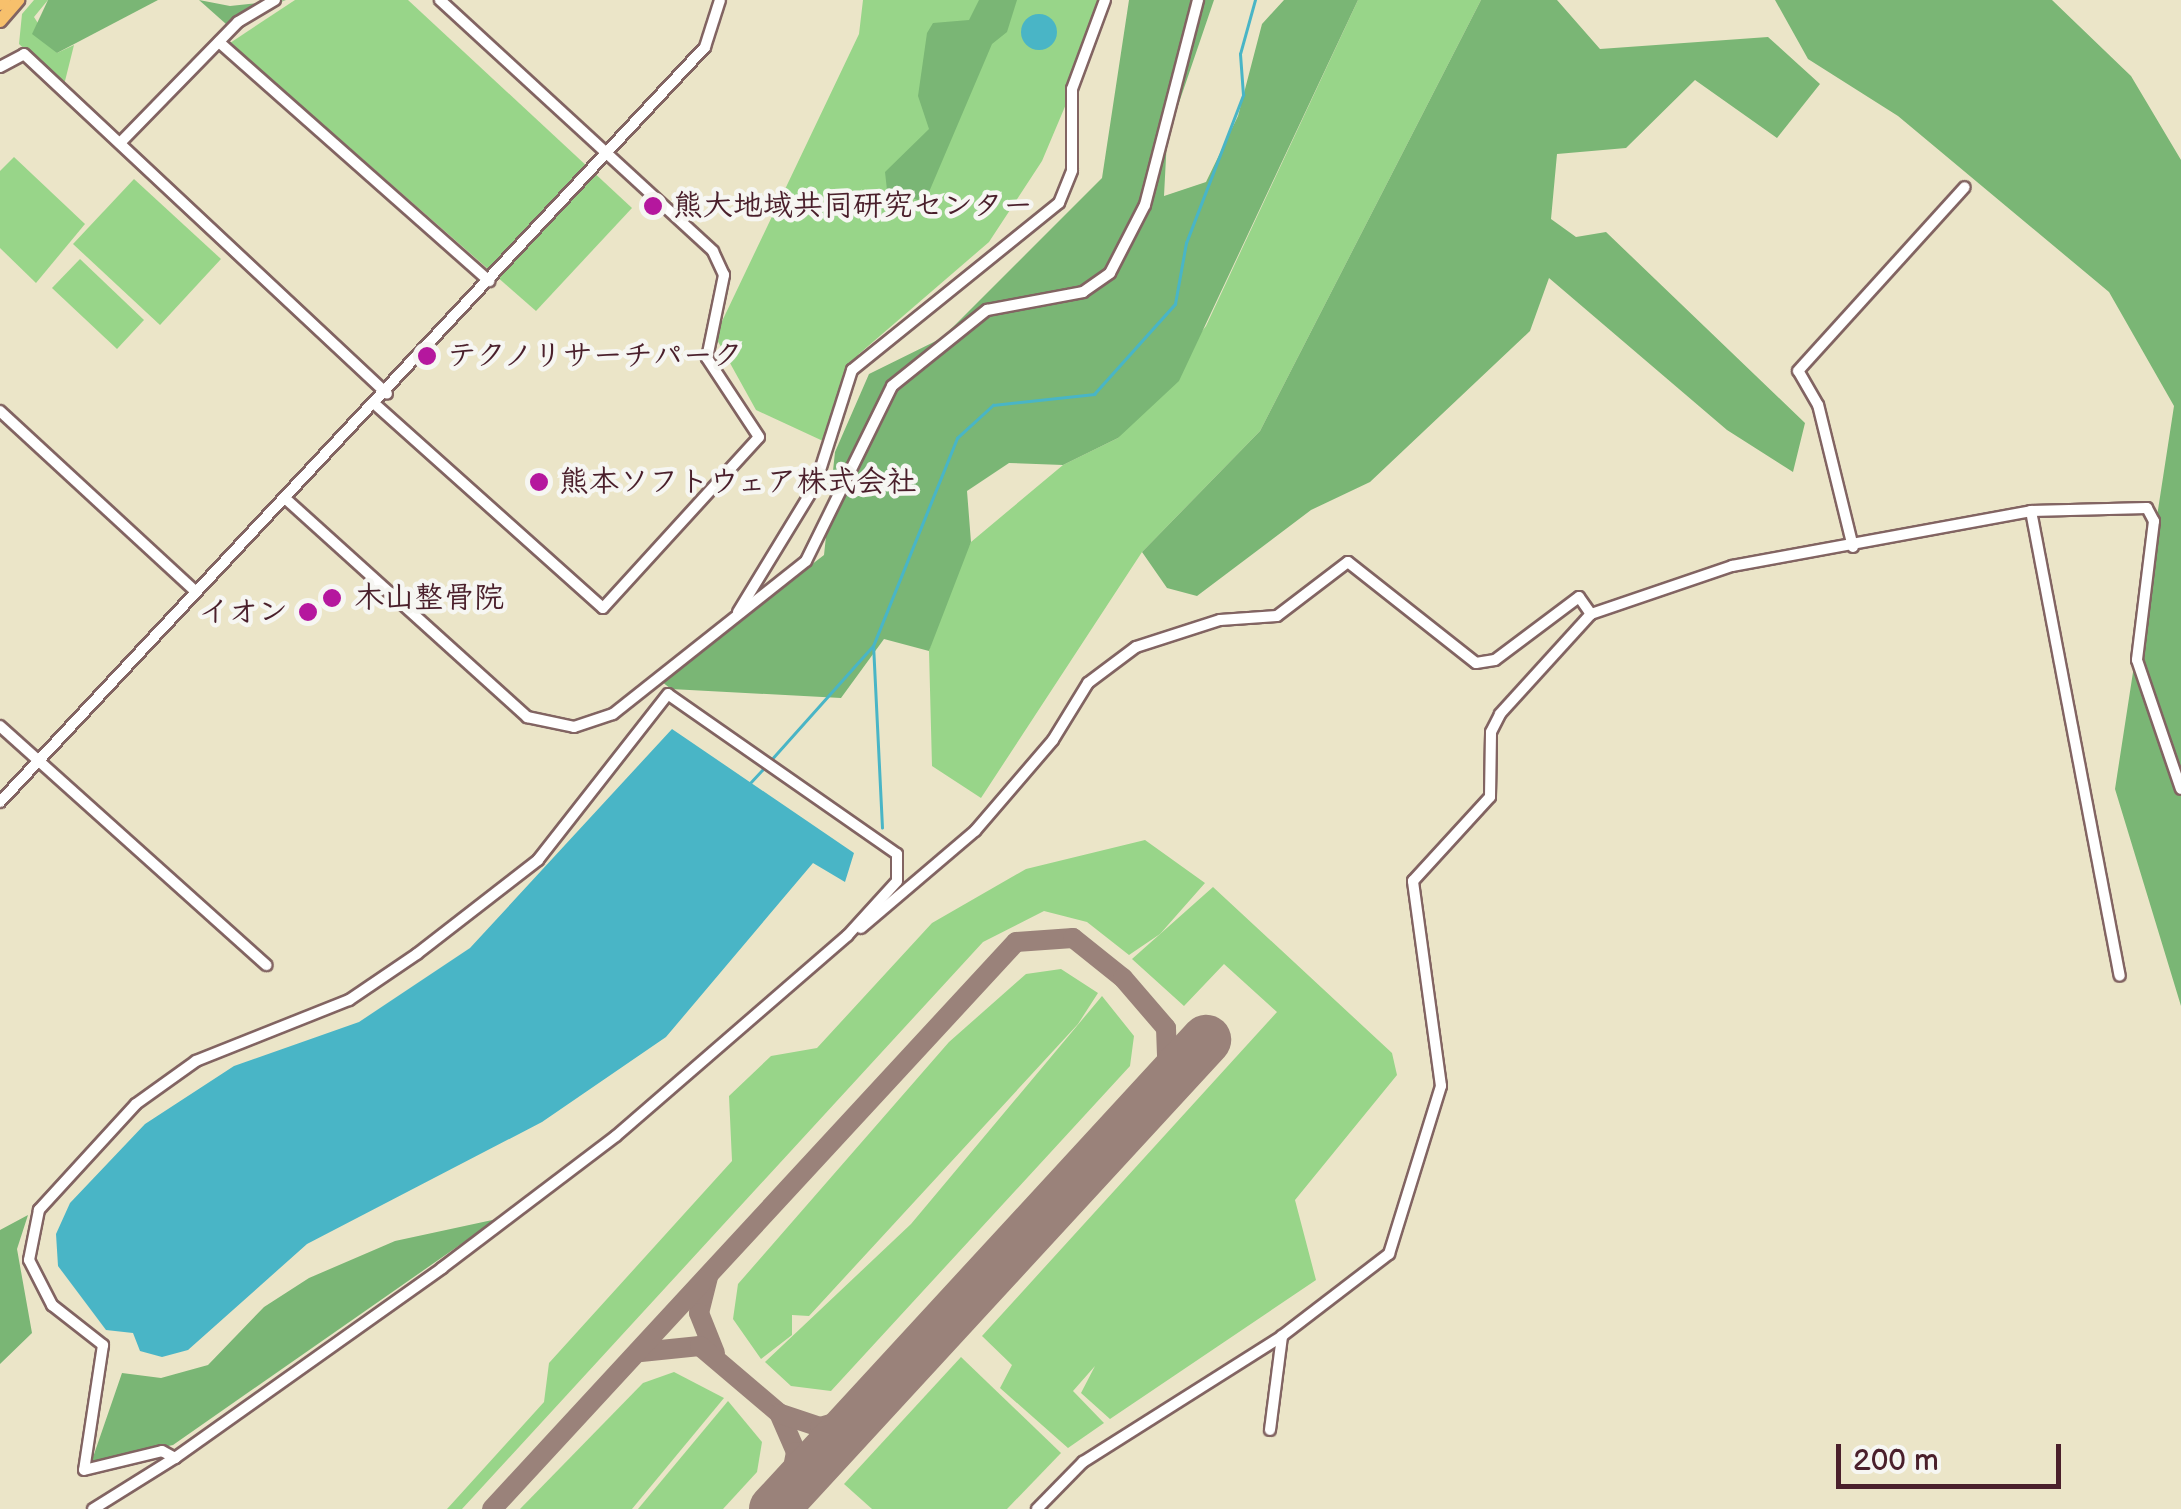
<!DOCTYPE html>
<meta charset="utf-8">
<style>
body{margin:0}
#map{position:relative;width:2181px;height:1509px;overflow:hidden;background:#ebe5c8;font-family:"Balsamiq Sans","Klee One",sans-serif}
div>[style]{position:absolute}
.green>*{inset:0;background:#98d589}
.forest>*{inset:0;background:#7ab675}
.water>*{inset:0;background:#49b5c6}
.round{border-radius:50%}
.stream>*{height:2.5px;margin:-1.25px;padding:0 1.25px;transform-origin:1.25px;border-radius:1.25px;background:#49b5c6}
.taxiway>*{height:20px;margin:-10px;padding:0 10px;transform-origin:10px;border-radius:10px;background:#9a827a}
.runway>*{height:50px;margin:-25px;padding:0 25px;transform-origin:25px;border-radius:25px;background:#9a827a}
.roads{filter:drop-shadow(2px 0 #826462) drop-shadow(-2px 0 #826462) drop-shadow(0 2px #826462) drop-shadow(0 -2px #826462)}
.minor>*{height:10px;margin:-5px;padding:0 5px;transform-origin:5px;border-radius:5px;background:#fff}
.major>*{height:12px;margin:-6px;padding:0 6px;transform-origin:6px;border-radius:6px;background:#f7c06c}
.dots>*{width:28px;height:28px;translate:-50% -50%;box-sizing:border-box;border:5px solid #f6f6f2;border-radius:50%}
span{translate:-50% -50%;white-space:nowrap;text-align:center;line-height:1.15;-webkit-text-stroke:9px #f6f6f2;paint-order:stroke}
.poi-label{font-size:30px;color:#4a1f2b;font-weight:700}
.left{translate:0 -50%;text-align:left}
.right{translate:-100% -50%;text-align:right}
.scale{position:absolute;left:1836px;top:1444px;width:225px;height:45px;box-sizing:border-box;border:5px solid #4a1f2b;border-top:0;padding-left:12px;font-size:30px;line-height:35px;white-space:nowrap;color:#4a1f2b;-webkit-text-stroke:8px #f6f6f2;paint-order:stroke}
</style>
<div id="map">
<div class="green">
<div style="clip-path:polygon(34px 0,48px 0,34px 17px,57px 53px,74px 45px,64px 85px,19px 44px,22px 14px)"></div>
<div style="clip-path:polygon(295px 0,408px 0,632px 208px,536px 311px,230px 43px)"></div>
<div style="clip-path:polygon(863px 0,1110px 0,1042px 161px,989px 242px,859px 354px,823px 441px,756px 410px,715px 336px,859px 34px)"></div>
<div style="clip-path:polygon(1358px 0,1481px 0,1260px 431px,1142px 552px,981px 798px,932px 766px,929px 651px,946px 589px,971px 542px,1063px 465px,1118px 438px,1206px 326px)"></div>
<div style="clip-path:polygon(14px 157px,85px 224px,36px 283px,0 248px,0 171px)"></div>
<div style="clip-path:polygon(134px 179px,221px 259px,160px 325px,73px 244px)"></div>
<div style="clip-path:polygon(80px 259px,144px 320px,117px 349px,52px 288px)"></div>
<div style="clip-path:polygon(1145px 840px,1205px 883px,1160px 934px,1129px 955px,1087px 922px,1044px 911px,983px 942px,462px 1509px,447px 1509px,544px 1402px,549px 1363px,732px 1161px,729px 1096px,771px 1056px,817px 1048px,932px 923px,1026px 869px)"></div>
<div style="clip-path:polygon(1213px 887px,1392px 1053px,1397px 1075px,1295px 1200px,1316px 1280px,1110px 1419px,1081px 1393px,1095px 1366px,1073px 1391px,1104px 1423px,1068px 1448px,1000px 1388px,1012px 1365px,982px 1336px,1277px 1012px,1224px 964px,1184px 1006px,1132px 959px)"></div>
<div style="clip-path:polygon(1061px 969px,1098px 993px,1078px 1024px,809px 1316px,792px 1315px,792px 1335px,761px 1359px,733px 1319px,738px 1284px,949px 1042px,1026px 974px)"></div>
<div style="clip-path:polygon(1102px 996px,1134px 1036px,1130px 1066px,831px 1391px,791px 1386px,765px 1362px,911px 1224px)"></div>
<div style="clip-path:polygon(961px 1357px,1061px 1453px,1007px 1509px,872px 1509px,844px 1484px)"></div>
<div style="clip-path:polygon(674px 1372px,724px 1398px,632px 1509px,520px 1509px,643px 1383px)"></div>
<div style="clip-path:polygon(728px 1401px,762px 1442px,757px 1472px,723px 1509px,638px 1509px)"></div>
</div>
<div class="forest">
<div style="clip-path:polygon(48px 0,158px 0,57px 53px,32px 34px)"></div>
<div style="clip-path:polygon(199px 0,230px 6px,286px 0,226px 24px)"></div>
<div style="clip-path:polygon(979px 0,1017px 0,1007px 32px,992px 44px,929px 192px,918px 200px,887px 190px,885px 172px,929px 129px,918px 96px,927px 33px,933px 23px,969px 20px)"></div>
<div style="clip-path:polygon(1129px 0,1214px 0,1167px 138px,1164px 196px,1206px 182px,1238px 116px,1262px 24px,1284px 0,1358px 0,1179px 381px,1118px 438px,1063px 465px,1009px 463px,967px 491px,971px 542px,929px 651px,884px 639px,841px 698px,671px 689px,661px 681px,824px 555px,835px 452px,869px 374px,942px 338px,1102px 178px)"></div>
<div style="clip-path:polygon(1481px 0,1557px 0,1600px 49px,1768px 37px,1820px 84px,1777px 138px,1695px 80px,1626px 148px,1557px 154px,1551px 219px,1576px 237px,1606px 232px,1805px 423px,1793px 472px,1727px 430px,1549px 278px,1530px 331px,1370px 482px,1311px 510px,1197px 596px,1167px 588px,1142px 552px,1260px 431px)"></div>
<div style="clip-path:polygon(1775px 0,2052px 0,2131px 76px,2181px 160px,2181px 1006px,2115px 789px,2174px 406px,2109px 292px,1898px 116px,1808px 59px)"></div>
<div style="clip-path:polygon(28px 1215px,17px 1249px,32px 1333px,0 1364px,0 1230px)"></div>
<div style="clip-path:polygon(497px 1219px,173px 1445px,91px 1463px,122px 1373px,161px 1378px,208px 1365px,264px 1307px,309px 1278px,395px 1241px)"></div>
</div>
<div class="water">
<div class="round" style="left:1021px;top:14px;width:36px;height:36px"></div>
<div style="clip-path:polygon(672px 729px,854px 853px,845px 882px,813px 863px,666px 1037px,542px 1122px,307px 1244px,188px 1350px,162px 1357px,140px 1351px,133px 1333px,106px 1330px,58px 1266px,56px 1234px,70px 1203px,145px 1124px,234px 1066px,359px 1022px,470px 948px)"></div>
</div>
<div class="stream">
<div style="left:770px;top:761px;width:154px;rotate:-48.2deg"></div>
<div style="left:750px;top:783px;width:22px;rotate:-47deg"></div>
<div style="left:882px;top:828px;width:182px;rotate:-92.8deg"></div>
<div style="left:873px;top:646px;width:224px;rotate:-68deg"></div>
<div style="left:957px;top:438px;width:49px;rotate:-42.5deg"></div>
<div style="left:993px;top:405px;width:102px;rotate:-6.2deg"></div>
<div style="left:1094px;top:394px;width:121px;rotate:-48deg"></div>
<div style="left:1175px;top:304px;width:62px;rotate:-79.8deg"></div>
<div style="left:1186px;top:243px;width:159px;rotate:-68.9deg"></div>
<div style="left:1243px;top:95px;width:41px;rotate:-94.2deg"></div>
<div style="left:1240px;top:54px;width:56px;rotate:-74.5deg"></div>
</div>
<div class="taxiway">
<div style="left:708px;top:1277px;width:37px;rotate:104deg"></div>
<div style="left:699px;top:1313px;width:43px;rotate:68.2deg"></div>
<div style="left:641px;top:1352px;width:59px;rotate:-5.8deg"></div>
<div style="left:700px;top:1346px;width:104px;rotate:40.3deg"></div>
<div style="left:779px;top:1413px;width:43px;rotate:66.4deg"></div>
<div style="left:796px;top:1452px;width:43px;rotate:100.8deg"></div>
<div style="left:781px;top:1414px;width:41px;rotate:18.4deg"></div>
<div style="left:820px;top:1427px;width:43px;rotate:-16.3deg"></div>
<div style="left:492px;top:1509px;width:772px;rotate:-47.26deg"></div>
<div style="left:1016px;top:942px;width:57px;rotate:-4deg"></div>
<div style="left:1073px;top:938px;width:64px;rotate:38.7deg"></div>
<div style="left:1123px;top:978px;width:66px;rotate:49.3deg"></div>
<div style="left:1166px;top:1028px;width:54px;rotate:87.9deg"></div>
</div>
<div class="runway">
<div style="left:774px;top:1509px;width:638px;rotate:-47.35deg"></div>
</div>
<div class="roads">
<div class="minor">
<div style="left:219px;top:42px;width:361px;rotate:41.5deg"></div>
<div style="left:0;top:67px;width:27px;rotate:-28deg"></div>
<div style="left:24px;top:54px;width:497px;rotate:43.1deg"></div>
<div style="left:120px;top:143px;width:169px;rotate:-45.7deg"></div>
<div style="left:238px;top:22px;width:43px;rotate:-30.7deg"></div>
<div style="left:377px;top:406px;width:303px;rotate:41.8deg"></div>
<div style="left:603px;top:608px;width:231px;rotate:-47.6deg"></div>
<div style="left:759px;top:437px;width:95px;rotate:-123.4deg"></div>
<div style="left:707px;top:358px;width:85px;rotate:-78.4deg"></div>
<div style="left:724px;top:275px;width:26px;rotate:-115deg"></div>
<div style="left:713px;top:251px;width:371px;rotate:-137.4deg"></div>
<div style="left:0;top:411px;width:265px;rotate:42.7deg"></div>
<div style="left:287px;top:500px;width:324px;rotate:42.1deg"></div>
<div style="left:527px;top:717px;width:48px;rotate:12deg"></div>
<div style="left:574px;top:727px;width:41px;rotate:-18.4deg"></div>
<div style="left:613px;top:714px;width:246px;rotate:-38.4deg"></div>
<div style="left:806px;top:561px;width:195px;rotate:-63.8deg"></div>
<div style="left:892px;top:386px;width:122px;rotate:-38.7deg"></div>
<div style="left:987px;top:310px;width:98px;rotate:-10.6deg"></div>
<div style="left:1083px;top:292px;width:33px;rotate:-35deg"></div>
<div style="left:1110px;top:273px;width:76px;rotate:-62.8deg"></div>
<div style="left:1145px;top:205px;width:212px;rotate:-75.5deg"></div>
<div style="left:2031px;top:511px;width:473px;rotate:79.2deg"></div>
<div style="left:1853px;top:547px;width:146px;rotate:-103.8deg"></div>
<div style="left:1818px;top:405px;width:39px;rotate:-120deg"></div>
<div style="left:1798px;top:371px;width:248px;rotate:-47.8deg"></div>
<div style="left:738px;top:612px;width:148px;rotate:-58.6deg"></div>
<div style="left:815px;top:486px;width:122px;rotate:-72.3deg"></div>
<div style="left:852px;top:370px;width:266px;rotate:-38.9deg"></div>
<div style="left:1059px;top:203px;width:35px;rotate:-68deg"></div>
<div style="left:1072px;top:170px;width:81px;rotate:-90deg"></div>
<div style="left:1072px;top:89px;width:95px;rotate:-69.7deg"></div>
<div style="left:0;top:726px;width:358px;rotate:41.9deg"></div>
<div style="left:0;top:802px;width:1033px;rotate:-46.96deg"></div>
<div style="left:705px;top:47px;width:49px;rotate:-72.3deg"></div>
<div style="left:861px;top:928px;width:150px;rotate:-40.4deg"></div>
<div style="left:975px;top:831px;width:120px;rotate:-49.4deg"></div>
<div style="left:1053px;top:740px;width:67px;rotate:-58.4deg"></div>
<div style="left:1088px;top:683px;width:60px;rotate:-36.9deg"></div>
<div style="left:1136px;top:647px;width:88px;rotate:-17.8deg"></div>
<div style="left:1220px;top:620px;width:57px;rotate:-4deg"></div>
<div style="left:1277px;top:616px;width:89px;rotate:-37.3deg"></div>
<div style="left:1348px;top:562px;width:163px;rotate:38.3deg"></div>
<div style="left:1476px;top:663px;width:19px;rotate:-9deg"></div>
<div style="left:1495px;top:660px;width:105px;rotate:-36.9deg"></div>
<div style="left:1579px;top:597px;width:21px;rotate:55deg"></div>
<div style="left:1270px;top:1430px;width:95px;rotate:-82.7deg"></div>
<div style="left:93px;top:1509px;width:97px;rotate:-31.9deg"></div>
<div style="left:175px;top:1458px;width:328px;rotate:-35.4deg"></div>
<div style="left:442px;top:1268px;width:218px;rotate:-37.2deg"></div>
<div style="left:616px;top:1136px;width:306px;rotate:-40.9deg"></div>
<div style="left:847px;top:936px;width:74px;rotate:-47.7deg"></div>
<div style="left:897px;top:881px;width:27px;rotate:-90deg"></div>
<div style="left:897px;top:854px;width:279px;rotate:-145.1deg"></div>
<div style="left:668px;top:694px;width:211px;rotate:128.1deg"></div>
<div style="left:538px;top:860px;width:153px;rotate:142.2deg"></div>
<div style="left:417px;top:954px;width:82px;rotate:145.9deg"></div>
<div style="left:349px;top:1000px;width:165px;rotate:158.3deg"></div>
<div style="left:196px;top:1061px;width:74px;rotate:144.4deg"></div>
<div style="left:136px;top:1104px;width:144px;rotate:132.5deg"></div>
<div style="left:39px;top:1210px;width:51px;rotate:101.3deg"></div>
<div style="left:29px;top:1260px;width:51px;rotate:62.9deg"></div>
<div style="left:52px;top:1305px;width:65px;rotate:38.1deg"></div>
<div style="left:103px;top:1345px;width:126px;rotate:98.6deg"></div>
<div style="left:84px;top:1470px;width:80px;rotate:-13.7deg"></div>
<div style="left:162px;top:1451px;width:15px;rotate:28deg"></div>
<div style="left:1037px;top:1509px;width:66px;rotate:-45.6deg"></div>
<div style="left:1083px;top:1462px;width:236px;rotate:-32.3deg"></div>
<div style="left:1282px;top:1336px;width:135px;rotate:-37.5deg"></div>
<div style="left:1389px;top:1254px;width:176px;rotate:-72.8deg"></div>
<div style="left:1441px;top:1086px;width:207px;rotate:-97.8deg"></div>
<div style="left:1413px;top:881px;width:114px;rotate:-47.5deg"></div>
<div style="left:1490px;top:797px;width:65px;rotate:-89.1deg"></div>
<div style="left:1491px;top:732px;width:20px;rotate:-63deg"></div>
<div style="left:1500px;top:714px;width:135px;rotate:-47.7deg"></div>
<div style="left:1591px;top:614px;width:149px;rotate:-18.8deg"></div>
<div style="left:1732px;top:566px;width:304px;rotate:-10.4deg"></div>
<div style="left:2031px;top:511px;width:116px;rotate:-1.5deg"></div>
<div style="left:2147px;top:508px;width:15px;rotate:62deg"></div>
<div style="left:2154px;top:521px;width:140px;rotate:97deg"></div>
<div style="left:2137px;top:660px;width:136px;rotate:71.2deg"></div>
</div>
<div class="major">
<div style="left:0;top:4px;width:6px;rotate:-45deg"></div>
<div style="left:0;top:21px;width:28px;rotate:-49deg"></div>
</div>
</div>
<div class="dots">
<div style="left:653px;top:206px;background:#b5179e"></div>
<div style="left:427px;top:356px;background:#b5179e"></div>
<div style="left:539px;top:482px;background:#b5179e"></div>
<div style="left:332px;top:598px;background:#b5179e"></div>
<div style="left:308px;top:612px;background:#b5179e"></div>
</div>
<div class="poi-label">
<span class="left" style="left:673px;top:206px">熊大地域共同研究センター</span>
<span class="left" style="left:447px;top:356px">テクノリサーチパーク</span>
<span class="left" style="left:559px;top:482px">熊本ソフトウェア株式会社</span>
<span class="left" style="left:354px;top:598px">木山整骨院</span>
<span class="right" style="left:288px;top:612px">イオン</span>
</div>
<div class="scale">200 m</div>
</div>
